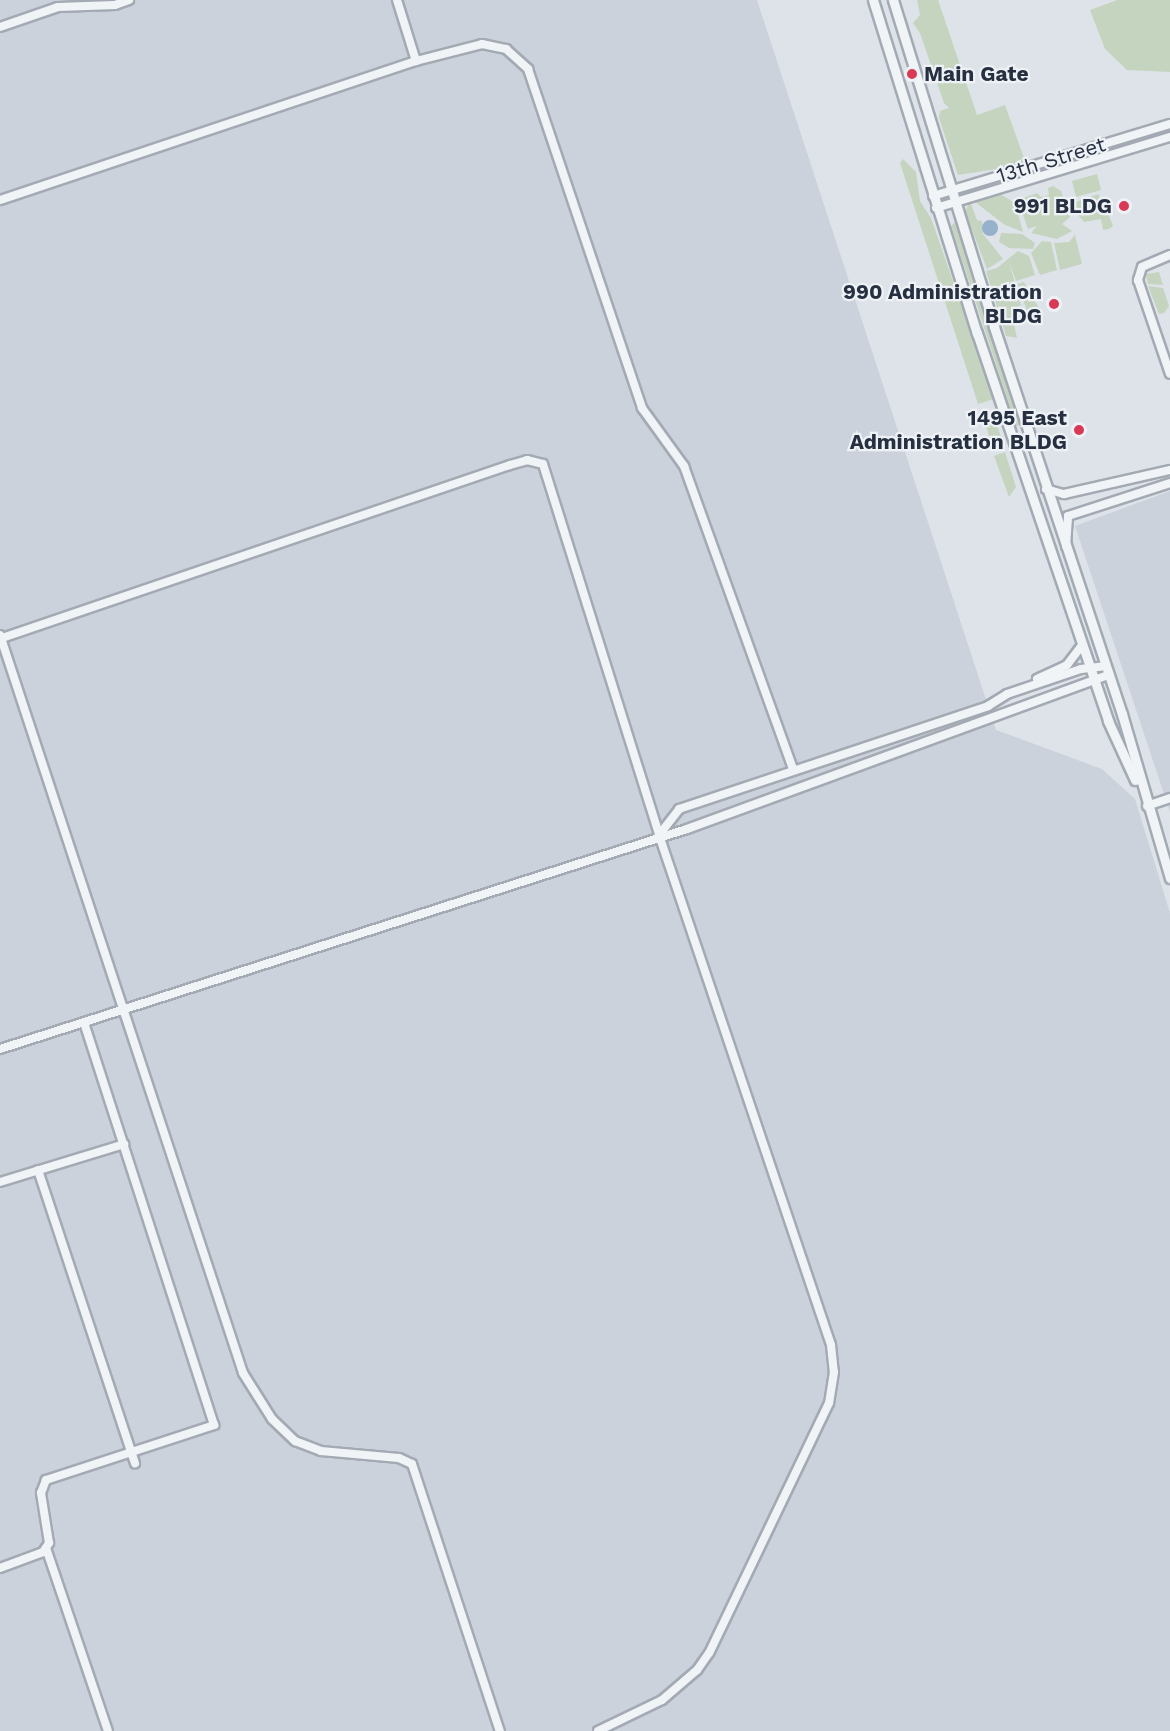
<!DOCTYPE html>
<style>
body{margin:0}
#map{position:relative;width:1170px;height:1731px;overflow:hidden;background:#dee3e9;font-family:"Work Sans",sans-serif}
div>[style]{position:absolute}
.built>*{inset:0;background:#ccd2db}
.green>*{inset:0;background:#c4d4bf}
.water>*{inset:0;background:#96b1cc}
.round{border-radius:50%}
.roads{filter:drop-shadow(2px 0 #a3aab3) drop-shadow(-2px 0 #a3aab3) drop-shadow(0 2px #a3aab3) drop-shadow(0 -2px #a3aab3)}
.minor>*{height:8px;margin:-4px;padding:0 4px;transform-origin:4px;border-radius:4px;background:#f1f4f7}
.tertiary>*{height:9px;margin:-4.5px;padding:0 4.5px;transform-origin:4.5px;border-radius:4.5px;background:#f1f4f7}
.dots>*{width:16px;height:16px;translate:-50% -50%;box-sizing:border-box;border:3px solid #eef2f7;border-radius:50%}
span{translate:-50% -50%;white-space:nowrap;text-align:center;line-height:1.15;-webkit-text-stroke:4.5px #eef2f7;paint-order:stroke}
.poi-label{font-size:21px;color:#263041;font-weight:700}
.left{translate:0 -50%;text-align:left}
.right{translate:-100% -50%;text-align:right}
.street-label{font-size:21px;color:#263041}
</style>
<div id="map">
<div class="built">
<div style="clip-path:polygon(0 0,757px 0,996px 730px,1102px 769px,1135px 799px,1170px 913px,1170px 1731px,0 1731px)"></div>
<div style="clip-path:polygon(1170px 491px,1170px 812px,1075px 526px)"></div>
</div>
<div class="green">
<div style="clip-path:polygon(917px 0,938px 0,977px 115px,1005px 105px,1024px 158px,1023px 165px,958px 175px,939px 118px,940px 111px,949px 108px,944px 103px,920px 33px,913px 23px,920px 15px)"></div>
<div style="clip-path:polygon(1117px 0,1170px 0,1170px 72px,1127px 70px,1105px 49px,1090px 10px)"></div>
<div style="clip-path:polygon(903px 159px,916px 172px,920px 201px,931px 218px,994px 399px,978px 404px,900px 163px)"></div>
<div style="clip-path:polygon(1097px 174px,1101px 190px,1076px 197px,1072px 181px)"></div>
<div style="clip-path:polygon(1053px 186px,1061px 191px,1070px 217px,1062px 224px,1072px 231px,1057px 239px,1031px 233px,1037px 226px,1028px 229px,1018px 200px,1037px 193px,1041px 197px,1049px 195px,1048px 188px)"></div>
<div style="clip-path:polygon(1000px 194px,1015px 203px,1023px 232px,1005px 225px,975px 202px,975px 199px)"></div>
<div style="clip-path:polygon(1099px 194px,1101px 209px,1107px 210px,1113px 226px,1109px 229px,1103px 230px,1101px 219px,1084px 222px,1077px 214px,1075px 202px)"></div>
<div style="clip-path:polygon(970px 201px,977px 220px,982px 221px,983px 234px,1003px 259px,987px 269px,965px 211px)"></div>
<div style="clip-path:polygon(955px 222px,959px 223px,1007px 379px,1020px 425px,1016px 426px,951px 226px)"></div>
<div style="clip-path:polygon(1001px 233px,1022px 234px,1035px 243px,1033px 249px,1009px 248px,999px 242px)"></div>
<div style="clip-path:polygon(1075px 235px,1082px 264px,1060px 270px,1054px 243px,1069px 242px)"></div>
<div style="clip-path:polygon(1042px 241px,1051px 242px,1057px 270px,1040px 275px,1031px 253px)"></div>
<div style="clip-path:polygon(1018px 251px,1029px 256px,1035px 275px,1016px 281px,1009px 261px,1021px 305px,1011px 311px,1017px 338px,1006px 336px,986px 271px,997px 268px)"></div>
<div style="clip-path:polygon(1159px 272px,1163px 285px,1148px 284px,1146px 274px)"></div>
<div style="clip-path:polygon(1024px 282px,1040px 310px,1029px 316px,1017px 284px)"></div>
<div style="clip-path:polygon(1148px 286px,1163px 288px,1169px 306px,1164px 313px,1159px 314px)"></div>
<div style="clip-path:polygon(992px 412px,1002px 439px,991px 443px,983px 415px)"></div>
<div style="clip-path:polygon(1005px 452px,1016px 487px,1009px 497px,994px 456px)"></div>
</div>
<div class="water">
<div class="round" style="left:982px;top:220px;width:16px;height:16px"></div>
</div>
<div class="roads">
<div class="minor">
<div style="left:397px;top:0;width:64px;rotate:72.7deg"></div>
<div style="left:0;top:27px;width:61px;rotate:-19deg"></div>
<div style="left:58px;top:7px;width:57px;rotate:-2deg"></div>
<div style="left:115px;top:5px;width:15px;rotate:-20deg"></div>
<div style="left:933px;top:196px;width:248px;rotate:-16.9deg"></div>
<div style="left:0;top:200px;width:439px;rotate:-18.5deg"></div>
<div style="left:416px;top:61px;width:68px;rotate:-14.4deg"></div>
<div style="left:482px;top:44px;width:25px;rotate:12deg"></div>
<div style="left:506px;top:49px;width:30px;rotate:42deg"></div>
<div style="left:528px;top:69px;width:358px;rotate:71.4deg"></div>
<div style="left:642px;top:408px;width:72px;rotate:54.1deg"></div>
<div style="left:684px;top:466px;width:321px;rotate:70.2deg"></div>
<div style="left:936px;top:208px;width:245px;rotate:-16.9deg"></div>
<div style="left:1170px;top:255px;width:30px;rotate:157deg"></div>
<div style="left:1142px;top:267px;width:14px;rotate:107deg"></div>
<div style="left:1138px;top:280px;width:99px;rotate:71.2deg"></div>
<div style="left:1046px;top:489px;width:19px;rotate:16deg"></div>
<div style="left:1064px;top:494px;width:109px;rotate:-12.8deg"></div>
<div style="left:1066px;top:546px;width:30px;rotate:-86deg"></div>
<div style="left:1068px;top:516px;width:107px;rotate:-17.9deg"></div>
<div style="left:0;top:635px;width:777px;rotate:71.77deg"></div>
<div style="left:243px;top:1373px;width:54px;rotate:57.8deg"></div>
<div style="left:272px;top:1419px;width:32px;rotate:44deg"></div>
<div style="left:295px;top:1441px;width:28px;rotate:21deg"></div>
<div style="left:321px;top:1451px;width:78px;rotate:5.1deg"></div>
<div style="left:399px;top:1458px;width:14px;rotate:25deg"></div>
<div style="left:412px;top:1464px;width:281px;rotate:71.8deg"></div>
<div style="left:2px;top:638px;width:537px;rotate:-18.81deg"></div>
<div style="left:510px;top:465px;width:18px;rotate:-16deg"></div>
<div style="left:527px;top:460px;width:16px;rotate:14deg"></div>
<div style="left:543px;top:464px;width:389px;rotate:72.6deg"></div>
<div style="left:659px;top:835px;width:538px;rotate:71.36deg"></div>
<div style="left:831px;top:1345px;width:27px;rotate:84deg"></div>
<div style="left:834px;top:1372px;width:31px;rotate:99deg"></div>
<div style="left:829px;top:1403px;width:277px;rotate:115.6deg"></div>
<div style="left:709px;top:1653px;width:21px;rotate:125deg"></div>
<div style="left:697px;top:1670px;width:46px;rotate:139.4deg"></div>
<div style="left:662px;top:1700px;width:71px;rotate:154.2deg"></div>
<div style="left:1037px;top:679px;width:33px;rotate:-25deg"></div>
<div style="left:1067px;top:665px;width:25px;rotate:-53deg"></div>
<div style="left:1147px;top:806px;width:24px;rotate:-19deg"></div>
<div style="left:659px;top:835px;width:33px;rotate:-52deg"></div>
<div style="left:679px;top:809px;width:326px;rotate:-18.4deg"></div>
<div style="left:988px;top:706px;width:22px;rotate:-32deg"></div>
<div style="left:1007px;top:694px;width:78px;rotate:-18.7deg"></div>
<div style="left:1081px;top:669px;width:25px;rotate:-7deg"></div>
<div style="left:0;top:1049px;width:721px;rotate:-17.76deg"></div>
<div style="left:687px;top:829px;width:448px;rotate:-20.1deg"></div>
<div style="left:38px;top:1170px;width:309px;rotate:71.7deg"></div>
<div style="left:0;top:1182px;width:130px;rotate:-17deg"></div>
<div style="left:46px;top:1548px;width:193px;rotate:71.3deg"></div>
<div style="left:0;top:1568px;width:46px;rotate:-20.4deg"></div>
<div style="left:43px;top:1552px;width:11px;rotate:-56deg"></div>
<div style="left:49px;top:1543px;width:51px;rotate:-99.1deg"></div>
<div style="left:41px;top:1493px;width:14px;rotate:-69deg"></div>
<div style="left:46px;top:1480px;width:177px;rotate:-18.1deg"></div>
<div style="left:214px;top:1425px;width:422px;rotate:-107.9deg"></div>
</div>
<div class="tertiary">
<div style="left:873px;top:0;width:349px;rotate:72.7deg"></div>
<div style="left:977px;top:333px;width:410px;rotate:71.3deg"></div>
<div style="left:1108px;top:721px;width:65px;rotate:65.4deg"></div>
<div style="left:893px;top:0;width:342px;rotate:72.8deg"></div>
<div style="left:994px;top:327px;width:408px;rotate:71.7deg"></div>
<div style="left:1122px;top:714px;width:171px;rotate:73.7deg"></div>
</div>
</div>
<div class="dots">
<div style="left:912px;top:74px;background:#d93953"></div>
<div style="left:1124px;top:206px;background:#d93953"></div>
<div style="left:1054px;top:304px;background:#d93953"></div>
<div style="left:1079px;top:430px;background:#d93953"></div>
</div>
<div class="poi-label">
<span class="left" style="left:924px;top:74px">Main Gate</span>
<span class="right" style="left:1112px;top:206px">991 BLDG</span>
<span class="right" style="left:1042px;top:304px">990 Administration<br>BLDG</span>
<span class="right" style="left:1067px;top:430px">1495 East<br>Administration BLDG</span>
</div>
<div class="street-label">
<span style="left:1051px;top:160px;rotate:-17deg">13th Street</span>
</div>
</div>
